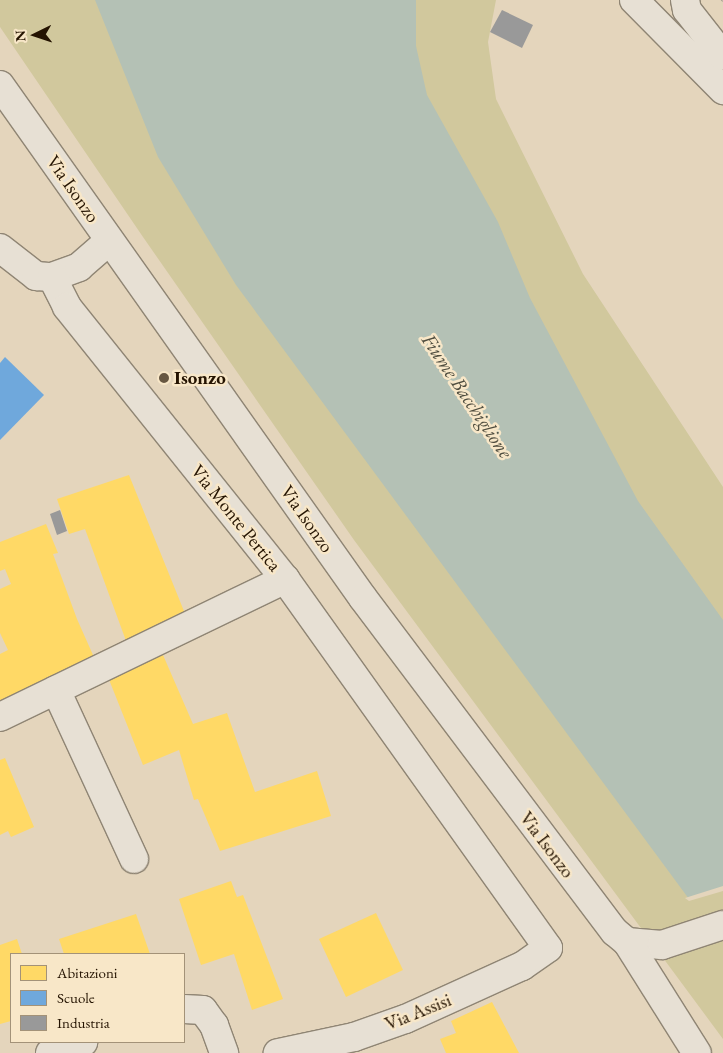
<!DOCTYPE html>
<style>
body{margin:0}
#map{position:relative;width:723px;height:1053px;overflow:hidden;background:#e4d5bc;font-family:"EB Garamond",serif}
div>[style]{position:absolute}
.green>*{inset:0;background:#d1c89d}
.water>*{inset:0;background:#b4c1b5}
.pier>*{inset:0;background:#e4d5bc}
.homes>*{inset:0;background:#ffd966}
.schools>*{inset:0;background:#6fa8dc}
.industry>*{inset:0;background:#999}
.roads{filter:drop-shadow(1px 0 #8f8574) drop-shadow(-1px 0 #8f8574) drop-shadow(0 1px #8f8574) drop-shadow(0 -1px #8f8574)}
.street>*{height:28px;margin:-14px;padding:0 14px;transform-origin:14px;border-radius:14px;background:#e7e0d4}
.secondary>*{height:28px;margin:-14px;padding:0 14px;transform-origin:14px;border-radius:14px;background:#e7e0d4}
.tram>*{height:1px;margin:-0.5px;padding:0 0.5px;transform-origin:0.5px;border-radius:0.5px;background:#a19a8e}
.dots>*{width:14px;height:14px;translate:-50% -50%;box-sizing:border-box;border:2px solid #f8e7c8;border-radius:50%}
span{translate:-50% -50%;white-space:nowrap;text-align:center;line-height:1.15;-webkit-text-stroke:5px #f8e7c8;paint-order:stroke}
.street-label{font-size:19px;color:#241301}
.poi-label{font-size:19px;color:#241301;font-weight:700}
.left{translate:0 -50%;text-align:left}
.water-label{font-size:20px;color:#4f4d3f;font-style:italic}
.legend{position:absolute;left:10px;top:953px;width:175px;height:90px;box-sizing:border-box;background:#f8e7c8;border:1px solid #a39278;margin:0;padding:6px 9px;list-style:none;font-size:15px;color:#241301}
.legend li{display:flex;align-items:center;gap:10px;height:25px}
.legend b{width:25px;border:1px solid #a39278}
.north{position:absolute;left:10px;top:10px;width:50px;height:50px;-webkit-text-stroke:4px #f8e7c8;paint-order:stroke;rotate:266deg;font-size:14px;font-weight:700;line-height:20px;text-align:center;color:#241301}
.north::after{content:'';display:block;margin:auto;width:18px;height:22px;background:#241301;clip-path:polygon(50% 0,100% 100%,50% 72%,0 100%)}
</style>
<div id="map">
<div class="green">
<div style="clip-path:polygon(0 0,496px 0,488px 42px,496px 99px,583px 274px,723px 487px,723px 1039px,354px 540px,143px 237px,0 27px)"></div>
</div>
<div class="water">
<div style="clip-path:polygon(95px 0,416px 0,416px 46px,427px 95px,498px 222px,530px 298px,638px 501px,723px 620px,723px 888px,689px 899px,236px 285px,158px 157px)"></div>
</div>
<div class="pier">
<div style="clip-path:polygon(723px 886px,723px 891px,689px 901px,685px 898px)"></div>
</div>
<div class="homes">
<div style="clip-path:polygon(129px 475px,188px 621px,129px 649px,85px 529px,69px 534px,57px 499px)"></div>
<div style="clip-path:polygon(46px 524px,58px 553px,53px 554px,77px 619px,97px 664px,0 707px,0 654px,8px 650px,0 633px,0 589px,11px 584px,5px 569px,0 571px,0 542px)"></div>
<div style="clip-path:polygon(163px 655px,193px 724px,227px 713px,255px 792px,317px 771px,331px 816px,220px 851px,198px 799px,194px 800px,179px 750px,143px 765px,108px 677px)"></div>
<div style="clip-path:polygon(5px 758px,34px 827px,11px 837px,8px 831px,0 835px,0 760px)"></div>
<div style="clip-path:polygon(231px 881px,237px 897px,243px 895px,283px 999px,252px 1010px,234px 954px,201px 965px,179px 899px)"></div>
<div style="clip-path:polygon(376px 913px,403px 970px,346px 997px,319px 939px)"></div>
<div style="clip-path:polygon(136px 914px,150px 954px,64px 954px,59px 939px)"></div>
<div style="clip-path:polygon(17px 939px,22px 954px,11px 954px,11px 1021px,0 1024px,0 945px)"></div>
<div style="clip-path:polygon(492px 1002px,519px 1053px,446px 1053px,440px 1039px,456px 1033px,451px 1021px)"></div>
</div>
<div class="schools">
<div style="clip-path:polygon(5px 357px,44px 395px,0 440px,0 363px)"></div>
</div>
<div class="industry">
<div style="clip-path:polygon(502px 10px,533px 25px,522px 48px,490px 32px)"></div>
<div style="clip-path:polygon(60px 510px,67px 531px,57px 535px,50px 514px)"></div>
</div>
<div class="roads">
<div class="street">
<div style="left:0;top:248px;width:46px;rotate:37.9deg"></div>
<div style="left:36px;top:276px;width:16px;rotate:4deg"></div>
<div style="left:52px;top:277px;width:29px;rotate:-20deg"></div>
<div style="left:79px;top:267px;width:40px;rotate:-41deg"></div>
<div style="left:52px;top:277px;width:34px;rotate:63deg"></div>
<div style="left:67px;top:307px;width:349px;rotate:51.3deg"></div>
<div style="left:285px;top:579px;width:453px;rotate:54.5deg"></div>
<div style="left:548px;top:948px;width:32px;rotate:145deg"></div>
<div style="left:522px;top:966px;width:128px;rotate:155.6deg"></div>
<div style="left:405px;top:1019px;width:54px;rotate:160.6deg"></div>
<div style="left:354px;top:1037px;width:78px;rotate:168.1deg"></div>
<div style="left:56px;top:690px;width:186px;rotate:65.2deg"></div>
<div style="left:0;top:717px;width:317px;rotate:-25.8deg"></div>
<div style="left:627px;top:942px;width:131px;rotate:57.8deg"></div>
<div style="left:184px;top:1009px;width:19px;rotate:3deg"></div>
<div style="left:203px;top:1010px;width:19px;rotate:54deg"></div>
<div style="left:214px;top:1025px;width:30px;rotate:70deg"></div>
<div style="left:50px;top:1053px;width:35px;rotate:-18deg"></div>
</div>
<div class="secondary">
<div style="left:634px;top:0;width:127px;rotate:45.3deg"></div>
<div style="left:685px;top:0;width:10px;rotate:79deg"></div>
<div style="left:687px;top:10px;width:58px;rotate:52deg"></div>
<div style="left:0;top:85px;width:628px;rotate:54.72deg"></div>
<div style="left:363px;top:598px;width:418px;rotate:53deg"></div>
<div style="left:615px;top:932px;width:16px;rotate:40deg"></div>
<div style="left:627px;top:942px;width:35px;rotate:5deg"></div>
<div style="left:662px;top:945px;width:64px;rotate:-18.2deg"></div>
</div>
</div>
<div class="tram">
<div style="left:721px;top:0;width:2px;rotate:27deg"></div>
</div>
<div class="dots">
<div style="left:164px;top:378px;background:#675742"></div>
</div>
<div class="street-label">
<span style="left:73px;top:189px;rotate:55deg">Via Isonzo</span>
<span style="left:236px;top:518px;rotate:51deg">Via Monte Pertica</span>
<span style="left:307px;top:519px;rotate:55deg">Via Isonzo</span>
<span style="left:547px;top:845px;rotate:53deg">Via Isonzo</span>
<span style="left:418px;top:1012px;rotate:-22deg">Via Assisi</span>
</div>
<div class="poi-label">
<span class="left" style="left:174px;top:378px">Isonzo</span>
</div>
<div class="water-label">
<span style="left:467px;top:396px;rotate:56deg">Fiume Bacchiglione</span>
</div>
<ul class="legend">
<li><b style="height:14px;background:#ffd966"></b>Abitazioni</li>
<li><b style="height:14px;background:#6fa8dc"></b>Scuole</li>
<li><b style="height:14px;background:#999"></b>Industria</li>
</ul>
<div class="north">N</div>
</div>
